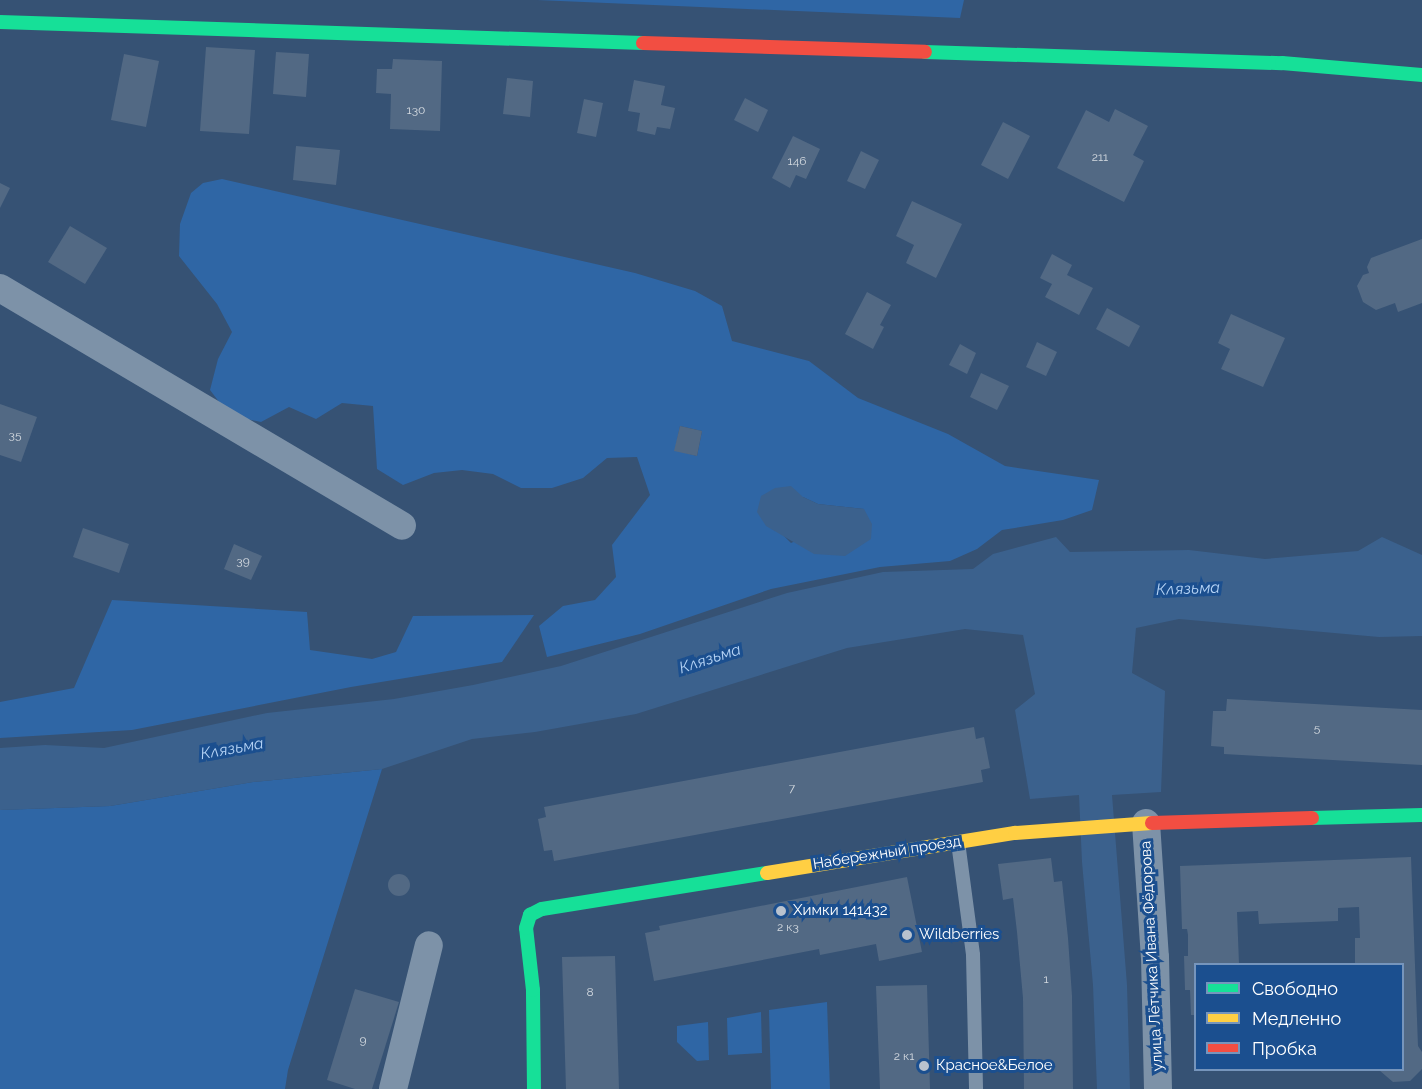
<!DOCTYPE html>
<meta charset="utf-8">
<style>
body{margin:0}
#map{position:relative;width:1422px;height:1089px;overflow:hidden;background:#365274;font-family:Raleway,sans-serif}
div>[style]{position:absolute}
.green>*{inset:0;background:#2f66a5}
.water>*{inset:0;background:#3b618d}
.building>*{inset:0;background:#526984}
.round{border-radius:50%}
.lane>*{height:14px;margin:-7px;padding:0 7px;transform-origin:7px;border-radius:7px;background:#7d92a8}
.street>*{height:28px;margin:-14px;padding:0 14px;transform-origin:14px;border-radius:14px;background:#7d92a8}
.fast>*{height:14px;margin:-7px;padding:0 7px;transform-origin:7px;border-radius:7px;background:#16e098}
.slow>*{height:14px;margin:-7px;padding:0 7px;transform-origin:7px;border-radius:7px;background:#ffcf43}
.jam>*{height:14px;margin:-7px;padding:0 7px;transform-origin:7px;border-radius:7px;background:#f24e42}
.dots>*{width:16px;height:16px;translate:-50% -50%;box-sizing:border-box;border:3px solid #1b4f8f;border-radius:50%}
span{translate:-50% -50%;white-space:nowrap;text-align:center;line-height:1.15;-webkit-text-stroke:6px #1b4f8f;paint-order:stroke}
.number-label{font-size:12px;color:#d4dae0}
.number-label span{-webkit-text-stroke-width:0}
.street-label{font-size:15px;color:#fff}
.poi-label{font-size:15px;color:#fff}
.left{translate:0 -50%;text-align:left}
.water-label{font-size:16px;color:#b5d3f5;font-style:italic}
.legend{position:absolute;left:1194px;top:963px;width:210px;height:108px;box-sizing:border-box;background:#1b4f8f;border:2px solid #7695bc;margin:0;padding:8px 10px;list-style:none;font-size:18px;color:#fff}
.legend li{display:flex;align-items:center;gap:12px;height:30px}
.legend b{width:30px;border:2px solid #7695bc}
</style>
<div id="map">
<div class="green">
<div style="clip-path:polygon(537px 0,964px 0,960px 18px)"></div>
<div style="clip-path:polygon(evenodd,222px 179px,635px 273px,695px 291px,722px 306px,732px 341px,809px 361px,858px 398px,948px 434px,1005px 466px,1099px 480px,1092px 510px,1063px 520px,1002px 530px,977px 549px,950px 561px,880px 567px,771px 589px,640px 634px,547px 657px,539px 626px,563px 606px,595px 600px,616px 577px,612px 545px,650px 495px,637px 457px,607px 458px,583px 478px,552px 488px,521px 488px,493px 474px,462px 470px,434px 473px,403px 485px,377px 469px,373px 406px,342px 403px,316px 419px,289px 407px,261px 422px,229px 415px,210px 390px,218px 359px,232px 332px,217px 304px,179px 256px,180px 224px,191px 193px,203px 183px,222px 179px,680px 426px,702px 431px,697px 456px,675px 450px,680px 426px,222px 179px,803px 497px,818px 504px,864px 509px,791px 543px,780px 532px,803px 497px)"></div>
<div style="clip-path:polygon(112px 600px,307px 612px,310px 650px,372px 659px,396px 652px,413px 616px,534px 615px,502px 662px,351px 687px,132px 730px,0 738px,0 702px,74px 688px)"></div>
<div style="clip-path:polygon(382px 769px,288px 1070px,285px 1089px,0 1089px,0 810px,110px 806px,253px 782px)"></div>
<div style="clip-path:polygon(827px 1002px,830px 1089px,771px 1089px,769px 1010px)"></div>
<div style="clip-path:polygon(761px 1012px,762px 1053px,728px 1055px,727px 1018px)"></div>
<div style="clip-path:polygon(708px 1022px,709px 1060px,697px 1061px,677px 1042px,677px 1026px)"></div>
</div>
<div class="water">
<div style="clip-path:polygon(791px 486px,803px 497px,818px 504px,864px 509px,872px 524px,871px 539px,845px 556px,814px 554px,766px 526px,757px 512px,761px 496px,775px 488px)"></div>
<div style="clip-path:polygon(1056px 537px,1070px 552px,1189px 550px,1265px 559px,1358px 551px,1382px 537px,1422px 555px,1422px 636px,1379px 637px,1179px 619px,1136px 628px,1132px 673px,1165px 691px,1161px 792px,1112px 795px,1127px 985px,1130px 1089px,1097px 1089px,1093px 985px,1082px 862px,1079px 795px,1030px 799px,1015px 710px,1035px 694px,1023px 635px,965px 629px,847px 648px,636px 714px,535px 732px,472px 739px,382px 769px,253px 782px,110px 806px,0 810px,0 748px,45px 745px,104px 748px,267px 713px,394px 699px,473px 685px,561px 666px,787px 593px,883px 572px,973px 569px,993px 554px)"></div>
</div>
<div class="building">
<div style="clip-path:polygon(206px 47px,255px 50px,249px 134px,200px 131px)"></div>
<div style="clip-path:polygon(276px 52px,309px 54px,306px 97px,273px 94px)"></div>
<div style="clip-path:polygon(124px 54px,159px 61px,146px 127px,111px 120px)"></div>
<div style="clip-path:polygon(393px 59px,442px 61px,440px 131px,390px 129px,391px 94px,376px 93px,377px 69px,392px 69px)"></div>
<div style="clip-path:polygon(507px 78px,533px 81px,530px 117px,503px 114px)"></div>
<div style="clip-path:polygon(634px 80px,665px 86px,661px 105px,675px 108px,670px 129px,657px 127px,655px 135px,637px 131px,640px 113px,628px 111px)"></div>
<div style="clip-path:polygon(745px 98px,768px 110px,758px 132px,734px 120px)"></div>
<div style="clip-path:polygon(584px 99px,603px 103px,596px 137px,577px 133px)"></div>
<div style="clip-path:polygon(1115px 109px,1148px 126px,1133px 155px,1144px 161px,1124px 202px,1057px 168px,1086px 110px,1109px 122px)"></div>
<div style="clip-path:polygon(1003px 122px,1030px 136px,1008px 179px,981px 165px)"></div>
<div style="clip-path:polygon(793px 136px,820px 149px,806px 179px,796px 175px,790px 188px,772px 178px)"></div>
<div style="clip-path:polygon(296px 146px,340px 150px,336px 185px,293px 180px)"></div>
<div style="clip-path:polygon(861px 151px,879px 160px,865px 189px,847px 181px)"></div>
<div style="clip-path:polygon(0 183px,10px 188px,0 208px)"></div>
<div style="clip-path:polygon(912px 201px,962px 224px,936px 278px,906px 263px,914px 245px,896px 236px)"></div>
<div style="clip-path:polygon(70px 226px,107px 248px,85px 284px,48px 262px)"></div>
<div style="clip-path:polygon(1422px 239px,1422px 303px,1398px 312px,1395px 303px,1376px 310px,1363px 302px,1357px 286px,1363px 275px,1369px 273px,1367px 267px,1371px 258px)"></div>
<div style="clip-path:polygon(1052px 254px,1072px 265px,1067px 275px,1093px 288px,1079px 315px,1045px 297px,1052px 284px,1040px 278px)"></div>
<div style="clip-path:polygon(867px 292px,891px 305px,880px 325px,884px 327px,873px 349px,845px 334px)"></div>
<div style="clip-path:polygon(1107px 308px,1140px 326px,1129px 347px,1096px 329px)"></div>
<div style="clip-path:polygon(1231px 314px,1285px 338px,1263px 387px,1221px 369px,1230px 349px,1218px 343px)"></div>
<div style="clip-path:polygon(1037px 342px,1057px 352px,1046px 376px,1026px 367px)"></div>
<div style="clip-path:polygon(960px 344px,976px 353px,967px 374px,949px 365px)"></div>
<div style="clip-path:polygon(981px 373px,1009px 386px,997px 410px,970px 397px)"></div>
<div style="clip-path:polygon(0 404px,37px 417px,21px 462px,0 455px)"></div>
<div style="clip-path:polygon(680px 426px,702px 431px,697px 456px,674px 451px)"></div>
<div style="clip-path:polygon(83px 528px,129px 544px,119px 573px,73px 557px)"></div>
<div style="clip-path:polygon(234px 544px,262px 556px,251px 580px,224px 569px)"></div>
<div style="clip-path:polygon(1227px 699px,1422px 710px,1422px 765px,1224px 754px,1224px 747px,1211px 746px,1213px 711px,1226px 711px)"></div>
<div style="clip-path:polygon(974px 727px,976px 739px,984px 737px,990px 768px,981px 770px,983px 782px,554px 861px,552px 850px,544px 851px,538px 819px,546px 817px,544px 807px)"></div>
<div style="clip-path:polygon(1411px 857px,1418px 1046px,1422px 1052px,1422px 1069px,1410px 1081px,1393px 1082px,1379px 1070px,1402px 1070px,1402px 964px,1355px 964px,1355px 938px,1360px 938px,1359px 907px,1338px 908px,1338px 921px,1259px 924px,1258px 911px,1237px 912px,1239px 964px,1196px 964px,1196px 1015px,1191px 1015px,1190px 990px,1185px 990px,1184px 956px,1188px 956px,1188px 935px,1187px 929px,1182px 929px,1180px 866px)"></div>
<div style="clip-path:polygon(1051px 858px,1054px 882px,1062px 881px,1068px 938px,1072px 996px,1073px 1089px,1024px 1089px,1023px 998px,1017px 932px,1013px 898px,1003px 900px,998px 864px)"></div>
<div class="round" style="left:388px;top:874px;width:22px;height:22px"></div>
<div style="clip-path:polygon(907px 877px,922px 952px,879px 961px,876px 944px,820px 955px,819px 949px,654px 981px,645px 933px,660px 930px,659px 926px)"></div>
<div style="clip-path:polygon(615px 956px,619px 1089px,566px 1089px,562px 957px)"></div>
<div style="clip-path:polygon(927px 985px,930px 1089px,880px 1089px,876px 986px)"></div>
<div style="clip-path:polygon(355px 989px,399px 1002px,372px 1089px,355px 1089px,327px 1080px)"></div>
</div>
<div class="lane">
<div style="left:958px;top:842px;width:114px;rotate:82.4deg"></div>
<div style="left:973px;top:955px;width:134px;rotate:88.7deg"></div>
</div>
<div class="street">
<div style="left:0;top:288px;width:467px;rotate:30.6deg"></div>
<div style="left:1146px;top:823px;width:134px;rotate:86.2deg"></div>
<div style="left:1155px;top:957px;width:132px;rotate:88.7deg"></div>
<div style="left:393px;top:1089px;width:148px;rotate:-76deg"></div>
</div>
<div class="fast">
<div style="left:0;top:22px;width:643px;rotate:1.87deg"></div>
<div style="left:925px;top:52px;width:357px;rotate:1.8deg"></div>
<div style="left:1282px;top:63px;width:141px;rotate:4.9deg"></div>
<div style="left:1312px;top:818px;width:110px;rotate:-1.6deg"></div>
<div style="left:534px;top:1089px;width:99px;rotate:-90.6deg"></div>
<div style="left:533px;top:990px;width:62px;rotate:-96.4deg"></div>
<div style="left:526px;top:928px;width:14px;rotate:-73deg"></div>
<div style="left:530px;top:915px;width:13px;rotate:-27deg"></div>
<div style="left:542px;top:909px;width:228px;rotate:-9.1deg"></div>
</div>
<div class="slow">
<div style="left:767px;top:873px;width:251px;rotate:-9.2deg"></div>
<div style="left:1015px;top:833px;width:137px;rotate:-4.2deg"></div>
</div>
<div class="jam">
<div style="left:643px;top:43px;width:282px;rotate:1.8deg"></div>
<div style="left:1152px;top:823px;width:160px;rotate:-1.8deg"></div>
</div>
<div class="dots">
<div style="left:781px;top:911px;background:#b9c2ce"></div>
<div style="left:907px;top:935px;background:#b9c2ce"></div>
<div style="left:924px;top:1066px;background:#b9c2ce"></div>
</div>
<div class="number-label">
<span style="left:416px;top:111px">130</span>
<span style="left:1100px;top:158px">211</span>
<span style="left:797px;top:162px">146</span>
<span style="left:15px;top:436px">35</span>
<span style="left:243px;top:562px">39</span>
<span style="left:1317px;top:729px">5</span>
<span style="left:792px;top:789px">7</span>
<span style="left:788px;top:928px">2 к3</span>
<span style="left:1046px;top:980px">1</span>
<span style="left:590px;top:993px">8</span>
<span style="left:363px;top:1041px">9</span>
<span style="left:904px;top:1057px">2 к1</span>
</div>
<div class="street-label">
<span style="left:887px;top:853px;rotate:-9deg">Набережный проезд</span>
<span style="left:1152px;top:956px;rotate:-93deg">улица Лётчика Ивана Фёдорова</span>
</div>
<div class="poi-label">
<span class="left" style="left:793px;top:911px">Химки 141432</span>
<span class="left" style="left:919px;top:935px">Wildberries</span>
<span class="left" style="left:936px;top:1066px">Красное&amp;Белое</span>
</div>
<div class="water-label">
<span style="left:1188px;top:589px;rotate:-2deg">Клязьма</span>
<span style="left:710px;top:659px;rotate:-18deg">Клязьма</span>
<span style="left:232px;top:749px;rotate:-10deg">Клязьма</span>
</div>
<ul class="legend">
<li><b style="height:8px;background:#16e098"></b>Свободно</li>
<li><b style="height:8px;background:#ffcf43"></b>Медленно</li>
<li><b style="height:8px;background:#f24e42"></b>Пробка</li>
</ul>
</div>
